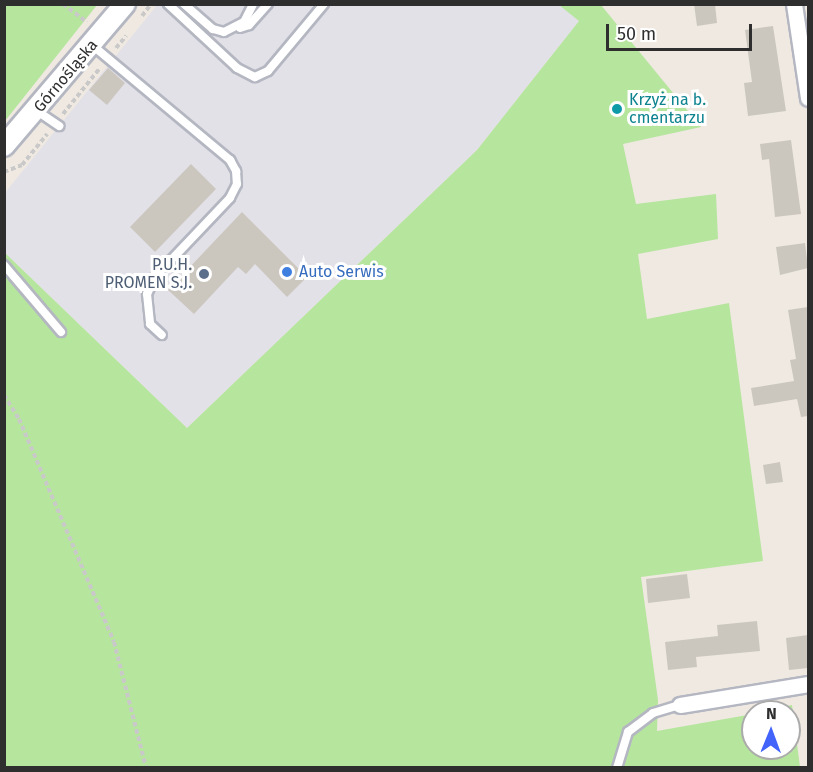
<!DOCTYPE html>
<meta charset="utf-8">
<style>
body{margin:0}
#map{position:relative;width:813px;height:772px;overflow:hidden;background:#efe9e1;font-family:"Fira Sans",sans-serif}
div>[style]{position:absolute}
.industrial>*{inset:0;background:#e3e1e8}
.green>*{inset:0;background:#b6e59e}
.building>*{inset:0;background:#cbc7bf}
.path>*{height:4px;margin-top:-2px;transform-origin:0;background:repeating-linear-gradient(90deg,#c9c9c9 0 4.5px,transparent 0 7.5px)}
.roads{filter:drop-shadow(2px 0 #b4b7c1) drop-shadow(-2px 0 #b4b7c1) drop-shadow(0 2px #b4b7c1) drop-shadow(0 -2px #b4b7c1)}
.service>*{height:8px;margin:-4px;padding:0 4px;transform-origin:4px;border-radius:4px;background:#fff}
.minor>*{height:15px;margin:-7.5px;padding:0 7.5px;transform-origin:7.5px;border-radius:7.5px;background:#fff}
.tertiary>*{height:20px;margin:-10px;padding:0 10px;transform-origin:10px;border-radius:10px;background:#fff}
.dots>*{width:16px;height:16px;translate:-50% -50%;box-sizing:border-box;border:3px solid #fff;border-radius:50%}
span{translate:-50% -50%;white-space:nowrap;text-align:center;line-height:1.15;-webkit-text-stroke:6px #fff;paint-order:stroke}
.street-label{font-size:16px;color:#2e2e2e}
.culture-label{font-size:16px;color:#0d838f}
.left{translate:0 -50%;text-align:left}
.service-label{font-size:16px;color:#4e5e75}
.right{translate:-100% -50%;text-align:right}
.shop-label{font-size:16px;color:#366cbe}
.frame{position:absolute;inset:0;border:6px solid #2e2e2e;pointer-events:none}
.north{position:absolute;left:741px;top:700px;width:60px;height:60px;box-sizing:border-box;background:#fff;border:2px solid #ababab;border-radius:50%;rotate:1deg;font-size:16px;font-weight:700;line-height:24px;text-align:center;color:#2e2e2e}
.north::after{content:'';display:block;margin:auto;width:21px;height:27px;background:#4264fb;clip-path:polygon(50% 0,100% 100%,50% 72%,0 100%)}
.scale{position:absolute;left:606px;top:24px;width:146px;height:27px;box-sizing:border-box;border:3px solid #2e2e2e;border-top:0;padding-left:8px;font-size:18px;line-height:21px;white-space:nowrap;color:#2e2e2e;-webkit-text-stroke:4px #fff;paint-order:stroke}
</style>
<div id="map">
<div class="industrial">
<div style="clip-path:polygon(559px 4px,579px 21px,477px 150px,187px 428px,5px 253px,4px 194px,157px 5px)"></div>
</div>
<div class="green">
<div style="clip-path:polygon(5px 4px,97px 5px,5px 121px,4px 5px)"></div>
<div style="clip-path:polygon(559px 5px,601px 5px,701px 127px,623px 144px,636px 204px,716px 194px,718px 239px,638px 254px,647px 319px,729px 303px,763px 561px,641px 577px,658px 700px,657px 731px,753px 714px,753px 748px,789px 748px,789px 712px,760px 712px,792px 705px,800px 767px,5px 767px,4px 252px,187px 428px,477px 150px,579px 21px)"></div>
</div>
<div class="building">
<div style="clip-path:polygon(694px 4px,715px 4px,717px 23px,697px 26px)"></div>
<div style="clip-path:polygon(773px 26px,786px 111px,748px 116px,744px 83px,752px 82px,745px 30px)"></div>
<div style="clip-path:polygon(108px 68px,125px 83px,107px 105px,89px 90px)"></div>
<div style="clip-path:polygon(791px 140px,801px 214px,775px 217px,769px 159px,762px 160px,760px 144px)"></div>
<div style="clip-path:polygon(191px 164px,216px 189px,155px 252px,130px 227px)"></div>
<div style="clip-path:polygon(242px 212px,307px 277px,287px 297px,255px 264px,246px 274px,238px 267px,194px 314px,168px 290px)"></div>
<div style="clip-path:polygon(805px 243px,808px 268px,780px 275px,776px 247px)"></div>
<div style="clip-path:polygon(808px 307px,808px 416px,801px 417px,797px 399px,754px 406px,751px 388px,794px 381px,790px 360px,796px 359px,788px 310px)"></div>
<div style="clip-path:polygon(780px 462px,783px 482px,766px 484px,763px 465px)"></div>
<div style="clip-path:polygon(687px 574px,690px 598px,648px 603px,646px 579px)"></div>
<div style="clip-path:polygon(757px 621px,760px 651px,696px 657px,697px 667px,668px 670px,665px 642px,718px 636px,717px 625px)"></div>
<div style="clip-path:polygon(808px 635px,808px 668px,789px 670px,786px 638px)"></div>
</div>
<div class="path">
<div style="left:63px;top:4px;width:30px;rotate:37deg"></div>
<div style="left:142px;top:16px;width:15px;rotate:-53deg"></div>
<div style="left:116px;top:48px;width:16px;rotate:-50deg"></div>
<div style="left:63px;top:114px;width:59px;rotate:-51.2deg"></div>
<div style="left:4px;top:172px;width:19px;rotate:-21deg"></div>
<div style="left:22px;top:165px;width:40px;rotate:-51deg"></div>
<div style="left:4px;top:395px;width:28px;rotate:58deg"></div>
<div style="left:19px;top:419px;width:242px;rotate:66.9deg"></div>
<div style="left:114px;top:642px;width:130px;rotate:75.7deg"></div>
</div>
<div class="roads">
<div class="service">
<div style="left:168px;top:4px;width:94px;rotate:42.8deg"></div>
<div style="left:237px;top:68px;width:20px;rotate:27deg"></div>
<div style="left:255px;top:77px;width:14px;rotate:-25deg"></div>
<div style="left:268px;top:71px;width:87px;rotate:-50.1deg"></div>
<div style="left:184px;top:4px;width:38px;rotate:41deg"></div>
<div style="left:213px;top:29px;width:11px;rotate:15deg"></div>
<div style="left:224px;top:32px;width:22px;rotate:-27deg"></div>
<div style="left:244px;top:22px;width:20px;rotate:-63deg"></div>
<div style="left:240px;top:28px;width:9px;rotate:-18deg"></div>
<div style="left:249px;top:25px;width:28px;rotate:-48deg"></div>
<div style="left:92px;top:45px;width:180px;rotate:39.8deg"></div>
<div style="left:230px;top:160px;width:13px;rotate:61deg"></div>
<div style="left:236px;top:171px;width:13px;rotate:86deg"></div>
<div style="left:237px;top:184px;width:16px;rotate:117deg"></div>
<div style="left:230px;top:198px;width:109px;rotate:133.5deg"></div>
<div style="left:155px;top:277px;width:19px;rotate:115deg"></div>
<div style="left:147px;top:294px;width:30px;rotate:84deg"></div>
<div style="left:150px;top:324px;width:16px;rotate:43deg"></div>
<div style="left:37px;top:111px;width:27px;rotate:34deg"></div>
<div style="left:4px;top:265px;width:88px;rotate:49.6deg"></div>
<div style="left:617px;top:768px;width:38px;rotate:-73deg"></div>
<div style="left:628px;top:732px;width:31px;rotate:-37deg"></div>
<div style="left:653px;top:713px;width:28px;rotate:-17deg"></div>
</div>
<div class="minor">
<div style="left:794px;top:4px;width:95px;rotate:81.5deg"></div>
<div style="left:680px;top:705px;width:130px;rotate:-9.3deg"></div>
</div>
<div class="tertiary">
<div style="left:4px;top:146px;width:187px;rotate:-49.6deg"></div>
</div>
</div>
<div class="dots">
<div style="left:617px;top:109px;background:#0f9aa8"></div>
<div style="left:287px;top:272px;background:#3f7fe0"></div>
<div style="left:204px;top:274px;background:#5c6f8a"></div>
</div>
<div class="street-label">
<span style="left:66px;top:76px;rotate:-50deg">Górnośląska</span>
</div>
<div class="culture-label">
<span class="left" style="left:629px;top:109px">Krzyż na b.<br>cmentarzu</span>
</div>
<div class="service-label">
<span class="right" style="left:192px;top:274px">P.U.H.<br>PROMEN S.J.</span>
</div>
<div class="shop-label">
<span class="left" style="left:299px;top:272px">Auto Serwis</span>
</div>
<div class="frame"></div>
<div class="north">N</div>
<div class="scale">50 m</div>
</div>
